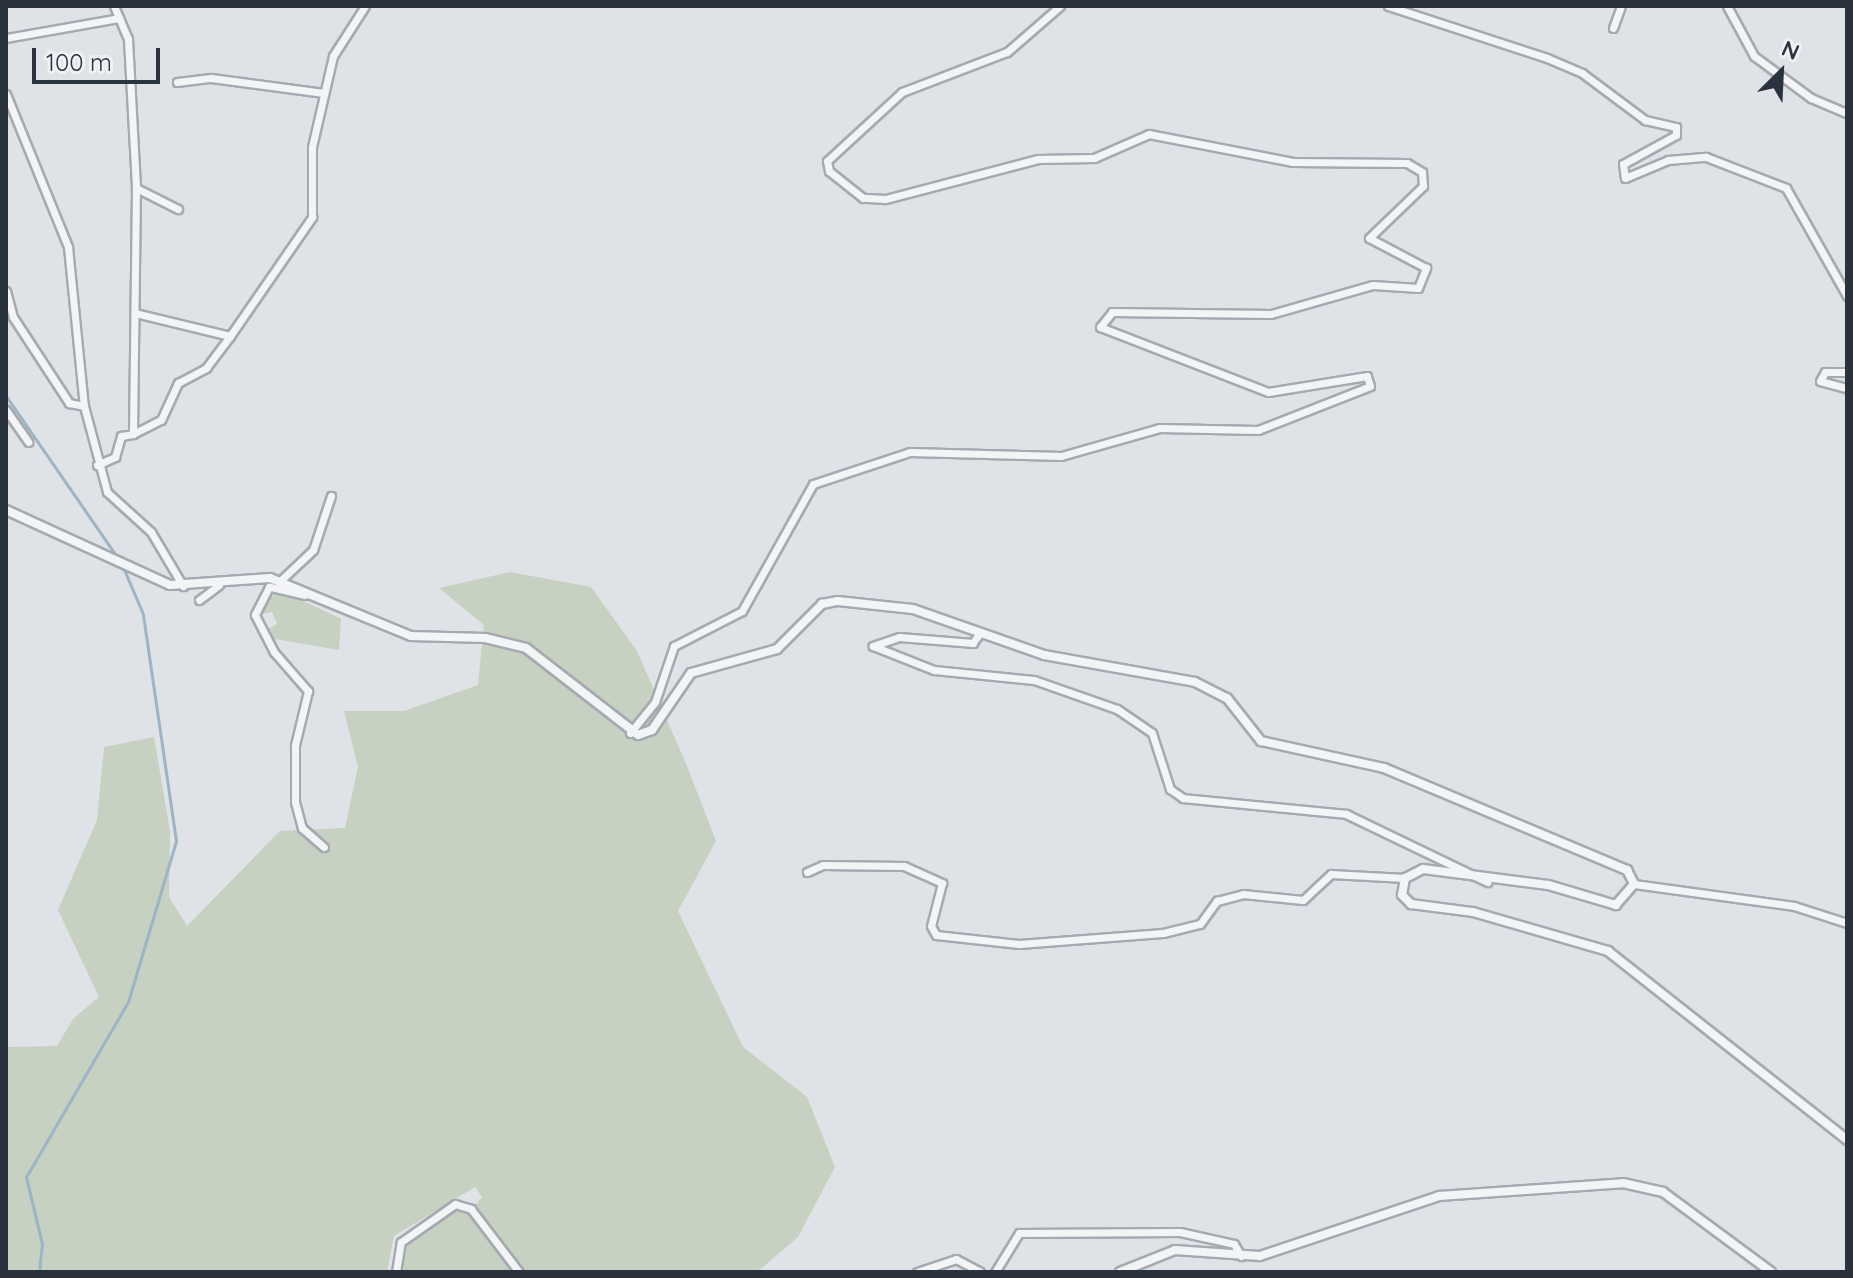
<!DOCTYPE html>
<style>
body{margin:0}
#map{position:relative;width:1853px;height:1278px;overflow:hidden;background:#dfe3e7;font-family:Quicksand,sans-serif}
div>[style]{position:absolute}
.green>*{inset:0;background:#c6d1c1}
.stream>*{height:3px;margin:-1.5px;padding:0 1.5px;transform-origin:1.5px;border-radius:1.5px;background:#9db4c5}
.roads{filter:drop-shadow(2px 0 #a5aab1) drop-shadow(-2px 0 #a5aab1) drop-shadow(0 2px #a5aab1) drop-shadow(0 -2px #a5aab1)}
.minor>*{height:7px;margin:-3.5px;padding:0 3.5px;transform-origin:3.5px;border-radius:3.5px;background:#f2f4f6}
.tertiary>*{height:8px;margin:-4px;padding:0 4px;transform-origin:4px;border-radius:4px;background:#f2f4f6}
span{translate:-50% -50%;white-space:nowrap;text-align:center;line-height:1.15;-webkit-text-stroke:8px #eff2f5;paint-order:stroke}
.frame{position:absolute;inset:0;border:8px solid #29323d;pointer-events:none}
.north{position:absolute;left:1741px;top:32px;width:80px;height:80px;-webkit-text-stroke:6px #eff2f5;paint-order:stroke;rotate:24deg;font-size:22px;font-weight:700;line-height:32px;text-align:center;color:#29323d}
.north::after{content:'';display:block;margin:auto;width:28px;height:36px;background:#29323d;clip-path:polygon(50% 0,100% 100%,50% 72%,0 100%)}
.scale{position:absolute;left:32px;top:48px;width:128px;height:36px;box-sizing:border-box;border:4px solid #29323d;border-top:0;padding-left:10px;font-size:24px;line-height:28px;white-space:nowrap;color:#29323d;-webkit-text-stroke:6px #eff2f5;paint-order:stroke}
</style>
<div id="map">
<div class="green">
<div style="clip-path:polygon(510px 572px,591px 587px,637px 651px,687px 766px,716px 841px,678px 911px,743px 1047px,807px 1097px,835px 1167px,798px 1237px,757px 1272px,399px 1272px,402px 1247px,455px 1208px,475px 1206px,482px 1197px,475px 1187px,394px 1236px,387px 1272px,6px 1272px,6px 1047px,57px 1046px,73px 1019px,99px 997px,58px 910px,97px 820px,104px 747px,154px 737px,170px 831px,169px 897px,187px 926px,280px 831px,345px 828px,358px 767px,344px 711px,404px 711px,478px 685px,484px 625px,439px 588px)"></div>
<div style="clip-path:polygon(278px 589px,341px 619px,339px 650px,269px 638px,267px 630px,277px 624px,272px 612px,259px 614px)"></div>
</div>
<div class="stream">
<div style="left:6px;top:396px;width:196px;rotate:55.4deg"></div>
<div style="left:39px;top:1272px;width:28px;rotate:-84deg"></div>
<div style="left:42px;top:1244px;width:69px;rotate:-103.4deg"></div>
<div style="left:26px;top:1177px;width:203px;rotate:-59.8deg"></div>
<div style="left:128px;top:1002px;width:168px;rotate:-73.4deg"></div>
<div style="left:176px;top:841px;width:229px;rotate:-98.3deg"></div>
<div style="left:143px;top:614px;width:51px;rotate:-113.1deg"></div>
</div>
<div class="roads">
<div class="minor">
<div style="left:114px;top:6px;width:36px;rotate:67deg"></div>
<div style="left:128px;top:39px;width:149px;rotate:86.9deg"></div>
<div style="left:136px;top:188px;width:246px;rotate:90.7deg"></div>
<div style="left:133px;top:434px;width:31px;rotate:-27deg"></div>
<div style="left:161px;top:420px;width:41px;rotate:-65.3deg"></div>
<div style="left:178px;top:383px;width:32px;rotate:-28deg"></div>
<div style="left:206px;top:368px;width:40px;rotate:-53deg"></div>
<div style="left:230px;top:336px;width:94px;rotate:-166.4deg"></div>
<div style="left:1388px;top:6px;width:167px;rotate:18.1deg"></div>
<div style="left:1547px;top:58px;width:38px;rotate:23deg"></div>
<div style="left:1582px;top:73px;width:79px;rotate:36.7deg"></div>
<div style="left:1645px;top:120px;width:32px;rotate:13deg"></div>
<div style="left:1676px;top:127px;width:8px;rotate:90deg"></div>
<div style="left:1676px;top:135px;width:60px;rotate:151.3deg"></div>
<div style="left:1623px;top:164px;width:14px;rotate:82deg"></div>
<div style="left:1625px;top:178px;width:47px;rotate:-22.7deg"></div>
<div style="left:1668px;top:160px;width:38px;rotate:-5deg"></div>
<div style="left:1706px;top:157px;width:86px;rotate:21.2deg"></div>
<div style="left:1786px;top:188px;width:124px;rotate:60.5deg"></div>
<div style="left:1727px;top:6px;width:57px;rotate:61.6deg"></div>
<div style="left:1754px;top:56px;width:71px;rotate:36.4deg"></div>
<div style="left:1811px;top:98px;width:39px;rotate:23deg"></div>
<div style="left:1613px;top:28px;width:23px;rotate:-70deg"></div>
<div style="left:6px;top:38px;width:115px;rotate:-10deg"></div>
<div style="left:177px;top:82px;width:34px;rotate:-7deg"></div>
<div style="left:211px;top:78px;width:114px;rotate:7.6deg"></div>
<div style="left:6px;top:94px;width:165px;rotate:67.9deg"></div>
<div style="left:68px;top:247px;width:160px;rotate:84.3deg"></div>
<div style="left:136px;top:188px;width:47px;rotate:26.6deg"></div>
<div style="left:6px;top:291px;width:27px;rotate:75deg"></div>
<div style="left:13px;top:317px;width:103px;rotate:56.9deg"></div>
<div style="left:69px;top:403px;width:15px;rotate:11deg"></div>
<div style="left:84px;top:406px;width:89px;rotate:75deg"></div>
<div style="left:107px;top:492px;width:59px;rotate:42.3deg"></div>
<div style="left:151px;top:532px;width:63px;rotate:59.3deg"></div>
<div style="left:230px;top:336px;width:145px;rotate:-55.4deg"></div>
<div style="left:312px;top:217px;width:70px;rotate:-90deg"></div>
<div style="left:312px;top:147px;width:93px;rotate:-77deg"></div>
<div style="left:333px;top:56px;width:59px;rotate:-57.4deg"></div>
<div style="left:1847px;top:372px;width:22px;rotate:180deg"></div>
<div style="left:1825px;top:372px;width:10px;rotate:119deg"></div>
<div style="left:1820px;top:381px;width:28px;rotate:15deg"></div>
<div style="left:6px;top:410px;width:39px;rotate:55deg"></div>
<div style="left:97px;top:465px;width:20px;rotate:-24deg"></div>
<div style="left:115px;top:457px;width:22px;rotate:-74deg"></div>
<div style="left:121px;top:436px;width:12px;rotate:-9deg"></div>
<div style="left:281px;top:580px;width:44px;rotate:-43.2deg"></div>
<div style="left:313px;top:550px;width:57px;rotate:-71.6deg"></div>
<div style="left:305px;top:595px;width:37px;rotate:-167deg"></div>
<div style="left:269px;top:587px;width:31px;rotate:117deg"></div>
<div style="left:255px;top:615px;width:42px;rotate:62.8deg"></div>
<div style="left:274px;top:652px;width:52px;rotate:48.9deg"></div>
<div style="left:308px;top:691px;width:56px;rotate:103.5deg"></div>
<div style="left:295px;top:745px;width:57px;rotate:90deg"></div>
<div style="left:295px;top:802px;width:27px;rotate:75deg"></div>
<div style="left:302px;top:828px;width:29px;rotate:41deg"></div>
<div style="left:199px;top:600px;width:25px;rotate:-37deg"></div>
<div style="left:979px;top:634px;width:11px;rotate:124deg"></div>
<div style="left:973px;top:643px;width:74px;rotate:-175.4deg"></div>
<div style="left:899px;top:637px;width:28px;rotate:161deg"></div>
<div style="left:873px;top:646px;width:66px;rotate:21.5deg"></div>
<div style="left:934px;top:670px;width:100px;rotate:5.7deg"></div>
<div style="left:1034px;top:680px;width:88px;rotate:19.3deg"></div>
<div style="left:1117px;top:709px;width:42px;rotate:34.4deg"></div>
<div style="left:1152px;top:733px;width:59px;rotate:72.2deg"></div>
<div style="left:1170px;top:789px;width:16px;rotate:35deg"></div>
<div style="left:1183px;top:798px;width:164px;rotate:5.6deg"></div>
<div style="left:1346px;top:814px;width:157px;rotate:25.7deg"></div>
<div style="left:630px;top:733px;width:40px;rotate:-51deg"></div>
<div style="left:655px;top:702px;width:59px;rotate:-71.3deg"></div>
<div style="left:674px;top:646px;width:76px;rotate:-27.2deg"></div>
<div style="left:742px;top:611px;width:145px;rotate:-60.8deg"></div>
<div style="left:813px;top:484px;width:102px;rotate:-18.3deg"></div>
<div style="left:910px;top:452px;width:151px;rotate:1.5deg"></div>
<div style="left:1061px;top:456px;width:103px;rotate:-15.8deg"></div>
<div style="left:1160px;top:428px;width:98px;rotate:1.2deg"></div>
<div style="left:1258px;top:430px;width:120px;rotate:-21.4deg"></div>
<div style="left:1370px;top:386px;width:10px;rotate:-107deg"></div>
<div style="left:1367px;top:376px;width:100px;rotate:170.8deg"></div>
<div style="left:1268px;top:392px;width:180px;rotate:-158.8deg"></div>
<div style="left:1100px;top:327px;width:19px;rotate:-51deg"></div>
<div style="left:1112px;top:312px;width:159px;rotate:0.7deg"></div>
<div style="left:1271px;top:314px;width:106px;rotate:-15.9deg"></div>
<div style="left:1373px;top:285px;width:45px;rotate:3.8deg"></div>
<div style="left:1418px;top:288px;width:22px;rotate:-68deg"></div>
<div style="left:1426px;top:268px;width:64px;rotate:-152.2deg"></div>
<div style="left:1369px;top:238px;width:75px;rotate:-43.9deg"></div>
<div style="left:1423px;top:186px;width:14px;rotate:-94deg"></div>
<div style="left:1422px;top:172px;width:17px;rotate:-149deg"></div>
<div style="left:1407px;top:163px;width:114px;rotate:-179.5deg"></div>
<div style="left:1293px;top:162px;width:147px;rotate:-169deg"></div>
<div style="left:1149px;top:134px;width:60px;rotate:156.4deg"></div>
<div style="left:1094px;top:158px;width:56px;rotate:179deg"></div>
<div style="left:1038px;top:159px;width:158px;rotate:165.3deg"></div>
<div style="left:885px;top:199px;width:22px;rotate:-177deg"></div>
<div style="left:863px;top:198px;width:43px;rotate:-141.5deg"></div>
<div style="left:829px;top:171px;width:10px;rotate:-101deg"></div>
<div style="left:827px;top:161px;width:102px;rotate:-42.6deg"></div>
<div style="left:902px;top:92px;width:112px;rotate:-20.9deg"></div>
<div style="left:1007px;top:52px;width:70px;rotate:-41deg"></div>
<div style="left:807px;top:872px;width:17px;rotate:-24deg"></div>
<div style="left:823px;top:865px;width:81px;rotate:0.7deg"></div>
<div style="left:904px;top:866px;width:42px;rotate:24.1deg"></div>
<div style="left:942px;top:883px;width:44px;rotate:104.3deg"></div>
<div style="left:931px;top:926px;width:10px;rotate:61deg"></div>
<div style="left:936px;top:935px;width:83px;rotate:6.2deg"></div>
<div style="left:1019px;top:944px;width:144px;rotate:-4.4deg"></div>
<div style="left:1163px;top:933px;width:38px;rotate:-14deg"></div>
<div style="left:1200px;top:924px;width:29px;rotate:-54deg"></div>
<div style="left:1217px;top:901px;width:27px;rotate:-15deg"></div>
<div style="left:1243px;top:894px;width:60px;rotate:5.7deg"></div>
<div style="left:1303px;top:900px;width:38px;rotate:-43deg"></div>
<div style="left:1331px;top:874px;width:74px;rotate:3.1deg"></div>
<div style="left:1634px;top:884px;width:162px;rotate:7.8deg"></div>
<div style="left:1794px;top:906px;width:56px;rotate:17.8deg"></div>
<div style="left:396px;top:1272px;width:30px;rotate:-81deg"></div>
<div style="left:401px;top:1242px;width:66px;rotate:-35.1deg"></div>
<div style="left:455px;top:1204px;width:17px;rotate:17deg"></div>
<div style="left:471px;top:1209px;width:79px;rotate:52.7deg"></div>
<div style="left:917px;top:1272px;width:41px;rotate:-18.4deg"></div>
<div style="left:956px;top:1259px;width:27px;rotate:28deg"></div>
<div style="left:995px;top:1272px;width:46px;rotate:-58.4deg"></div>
<div style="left:1019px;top:1233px;width:161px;rotate:-0.4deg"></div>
<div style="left:1180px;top:1232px;width:55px;rotate:12.5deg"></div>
<div style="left:1234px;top:1244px;width:14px;rotate:60deg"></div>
</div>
<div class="tertiary">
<div style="left:6px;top:510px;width:180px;rotate:24.6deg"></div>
<div style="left:170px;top:585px;width:100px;rotate:-4deg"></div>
<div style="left:270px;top:578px;width:152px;rotate:22.4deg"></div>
<div style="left:411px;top:636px;width:74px;rotate:1.5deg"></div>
<div style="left:485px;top:638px;width:42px;rotate:13.7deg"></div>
<div style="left:526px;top:648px;width:142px;rotate:37.8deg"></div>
<div style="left:638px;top:735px;width:15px;rotate:-20deg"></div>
<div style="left:652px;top:730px;width:69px;rotate:-55.6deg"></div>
<div style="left:691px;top:673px;width:89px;rotate:-15.6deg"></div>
<div style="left:777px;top:649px;width:64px;rotate:-45deg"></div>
<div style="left:822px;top:604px;width:16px;rotate:-11deg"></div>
<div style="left:838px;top:601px;width:75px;rotate:6.1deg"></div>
<div style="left:913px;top:609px;width:139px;rotate:19.3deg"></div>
<div style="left:1044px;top:655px;width:153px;rotate:10.1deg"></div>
<div style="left:1195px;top:682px;width:36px;rotate:27deg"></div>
<div style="left:1227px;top:698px;width:55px;rotate:51.7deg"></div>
<div style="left:1261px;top:741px;width:126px;rotate:12.4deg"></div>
<div style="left:1384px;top:768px;width:264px;rotate:22.8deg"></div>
<div style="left:1627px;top:870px;width:16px;rotate:63deg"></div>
<div style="left:1634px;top:884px;width:28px;rotate:131deg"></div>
<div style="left:1616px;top:905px;width:71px;rotate:-163.6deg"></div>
<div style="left:1548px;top:885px;width:126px;rotate:-172.7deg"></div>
<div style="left:1423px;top:869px;width:20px;rotate:153deg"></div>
<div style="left:1405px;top:878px;width:17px;rotate:100deg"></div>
<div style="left:1402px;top:895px;width:13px;rotate:45deg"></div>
<div style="left:1411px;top:904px;width:63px;rotate:7.4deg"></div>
<div style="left:1473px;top:912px;width:141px;rotate:16.1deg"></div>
<div style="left:1608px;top:951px;width:305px;rotate:38.3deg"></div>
<div style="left:1120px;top:1272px;width:59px;rotate:-21.8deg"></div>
<div style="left:1175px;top:1250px;width:85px;rotate:4deg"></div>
<div style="left:1260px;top:1256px;width:189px;rotate:-18.5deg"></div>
<div style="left:1439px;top:1196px;width:184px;rotate:-4deg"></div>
<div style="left:1623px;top:1183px;width:41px;rotate:12.7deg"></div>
<div style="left:1663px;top:1192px;width:134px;rotate:36.5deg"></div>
</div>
</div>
<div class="frame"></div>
<div class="north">N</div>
<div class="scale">100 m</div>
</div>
